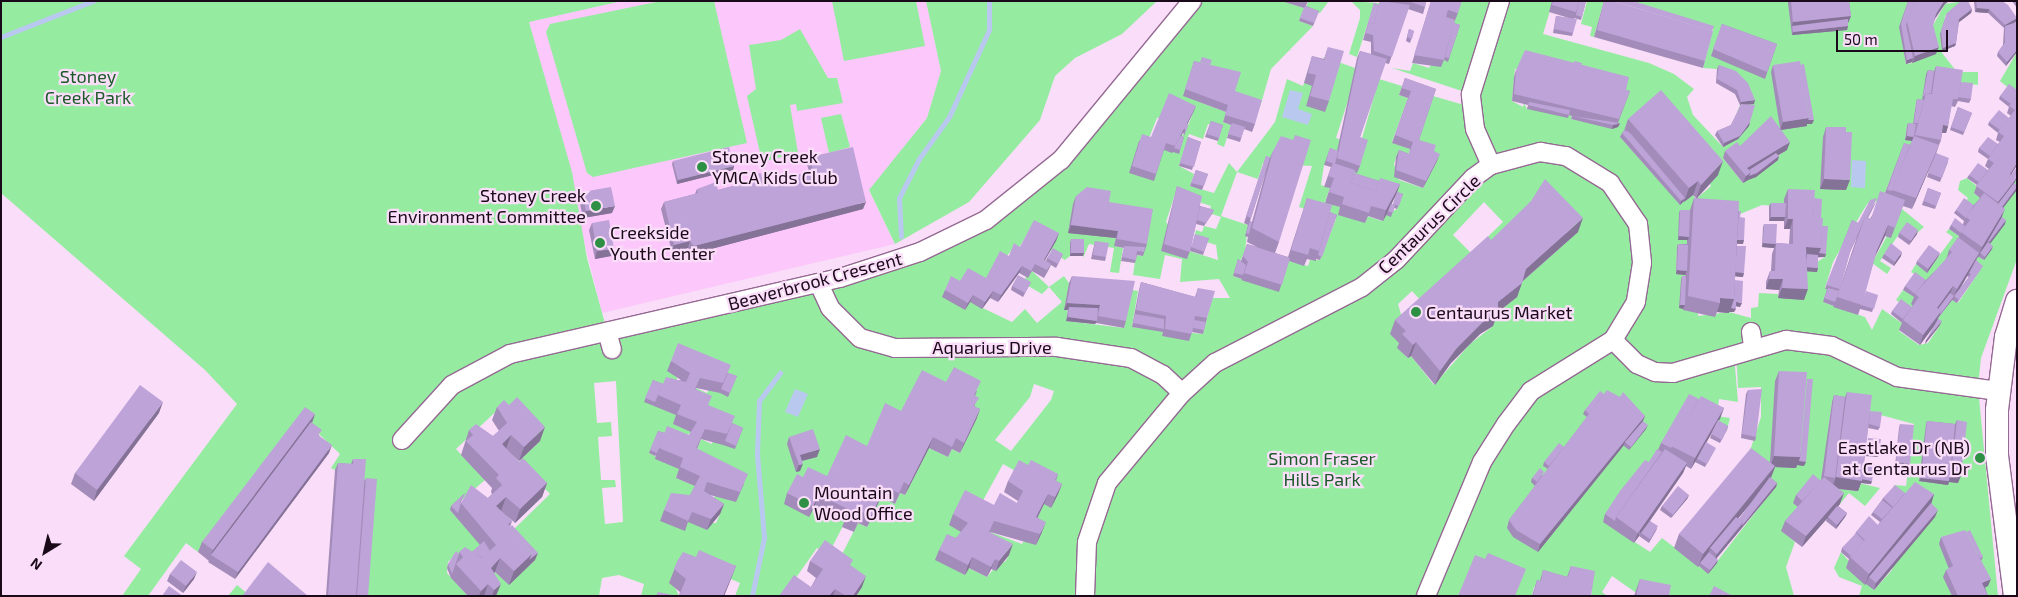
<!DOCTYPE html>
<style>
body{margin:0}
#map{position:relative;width:2018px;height:597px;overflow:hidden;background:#faddf8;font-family:"Exo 2",sans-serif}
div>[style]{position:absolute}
.built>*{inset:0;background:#fcc7fb}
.green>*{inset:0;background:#95eca0}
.water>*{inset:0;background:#b9c8ee}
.stream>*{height:4.5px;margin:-2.25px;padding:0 2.25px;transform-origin:2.25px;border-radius:2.25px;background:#b9c8ee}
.roads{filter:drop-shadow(1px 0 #946992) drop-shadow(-1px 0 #946992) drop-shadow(0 1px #946992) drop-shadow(0 -1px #946992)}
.minor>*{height:18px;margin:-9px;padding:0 9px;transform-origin:9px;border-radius:9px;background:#fff}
.tertiary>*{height:22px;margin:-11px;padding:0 11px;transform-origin:11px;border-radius:11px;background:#fff}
.wall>*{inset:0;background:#a38cba}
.shaded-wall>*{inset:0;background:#857297}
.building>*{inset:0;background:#bea3d8}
.dots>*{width:14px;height:14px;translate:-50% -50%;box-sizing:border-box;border:2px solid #faddf8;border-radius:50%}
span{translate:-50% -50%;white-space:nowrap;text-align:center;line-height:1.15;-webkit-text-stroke:4.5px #faddf8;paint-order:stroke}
.park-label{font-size:18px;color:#1c5a29}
.poi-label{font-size:18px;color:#190919}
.left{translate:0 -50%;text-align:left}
.right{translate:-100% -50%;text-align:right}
.street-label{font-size:18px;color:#190919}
.frame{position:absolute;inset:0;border:2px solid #190919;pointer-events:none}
.north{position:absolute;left:20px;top:527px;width:50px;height:50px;-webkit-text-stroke:4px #faddf8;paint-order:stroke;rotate:216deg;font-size:14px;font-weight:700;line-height:20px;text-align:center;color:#190919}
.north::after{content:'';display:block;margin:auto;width:18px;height:22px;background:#190919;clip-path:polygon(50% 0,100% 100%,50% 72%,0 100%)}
.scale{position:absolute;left:1836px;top:30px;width:112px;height:22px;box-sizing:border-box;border:2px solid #190919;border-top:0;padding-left:6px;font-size:15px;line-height:18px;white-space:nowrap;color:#190919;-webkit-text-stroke:4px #faddf8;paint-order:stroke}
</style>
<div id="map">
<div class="built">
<div style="clip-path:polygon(622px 1px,926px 1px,941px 71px,927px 118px,869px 191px,895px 244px,602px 313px,529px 22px)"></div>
</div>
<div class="green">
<div style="clip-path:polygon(evenodd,1px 1px,622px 1px,529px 22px,572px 172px,587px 258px,607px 331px,794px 290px,986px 220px,1061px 160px,1191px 1px,1282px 1px,1304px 8px,1299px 21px,1313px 26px,1271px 69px,1260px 107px,1197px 101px,1226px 112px,1223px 122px,1231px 125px,1224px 147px,1217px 144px,1222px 128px,1208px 124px,1203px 139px,1189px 134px,1179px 166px,1194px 174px,1190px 186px,1214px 193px,1229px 163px,1237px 172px,1275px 122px,1287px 79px,1303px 86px,1309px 67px,1320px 70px,1324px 57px,1358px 69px,1336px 138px,1342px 140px,1337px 155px,1324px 165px,1321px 185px,1330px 188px,1325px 202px,1382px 221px,1385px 215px,1397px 209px,1401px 197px,1350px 180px,1379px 79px,1402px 86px,1399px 95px,1408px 98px,1392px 142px,1410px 149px,1406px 161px,1396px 158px,1394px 164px,1399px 180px,1423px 188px,1437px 161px,1416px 147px,1433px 96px,1471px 107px,1471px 94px,1392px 68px,1410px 71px,1413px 63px,1429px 68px,1452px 27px,1451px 1px,1553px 1px,1543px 34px,1649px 63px,1674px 74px,1694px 89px,1687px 97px,1693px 115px,1723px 147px,1740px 105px,1753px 103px,1717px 69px,1703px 68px,1713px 29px,1623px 1px,1802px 1px,1792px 35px,1848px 23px,1846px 1px,1909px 1px,1900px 27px,1906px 64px,1912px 63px,1945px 4px,1964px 1px,1945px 16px,1942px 53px,1957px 72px,1978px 72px,1978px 85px,1959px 83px,1916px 103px,1913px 127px,1907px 127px,1905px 140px,1913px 141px,1893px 172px,1885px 193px,1890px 195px,1888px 200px,1868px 203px,1861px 214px,1833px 262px,1825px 288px,1838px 293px,1823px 302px,1865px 317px,1872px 330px,1882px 309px,1903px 324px,1899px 331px,1919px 345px,1928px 343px,1940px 325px,1936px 321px,1952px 300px,1958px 303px,1981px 269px,1932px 285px,1911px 272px,1916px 264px,1927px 272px,1953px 237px,1946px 232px,1949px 229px,1961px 237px,1957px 243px,1984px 260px,1987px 245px,1975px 210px,1965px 203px,1968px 198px,1958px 190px,1960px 181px,1967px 178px,1978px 187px,1974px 193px,1996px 209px,2017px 178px,2017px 259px,1981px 358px,1978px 387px,1998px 596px,1859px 596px,1862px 586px,1839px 577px,1834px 568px,1841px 552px,1874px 590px,1892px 570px,1905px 498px,1894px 489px,1894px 485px,1906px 486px,1914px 424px,1832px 402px,1828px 432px,1832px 488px,1858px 491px,1859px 483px,1880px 488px,1865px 506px,1849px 493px,1840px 504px,1793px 502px,1800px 508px,1782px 531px,1795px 542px,1786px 567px,1794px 596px,1651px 596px,1635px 592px,1612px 576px,1602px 592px,1607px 596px,1591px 596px,1592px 590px,1563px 584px,1534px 587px,1532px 596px,856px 596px,862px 587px,838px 562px,858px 523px,867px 527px,881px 497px,895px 504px,900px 493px,905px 495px,929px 448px,948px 457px,952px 449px,960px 453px,976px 420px,943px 392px,898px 422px,881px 414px,863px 456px,842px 446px,815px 505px,846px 520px,828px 555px,817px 548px,783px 596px,735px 596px,740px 583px,694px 563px,674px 585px,679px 596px,641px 596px,644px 584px,619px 575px,602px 578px,599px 596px,494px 596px,486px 581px,495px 572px,509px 584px,535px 560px,510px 533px,550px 494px,519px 461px,540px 441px,505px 403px,456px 449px,485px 480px,450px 510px,482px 545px,471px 556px,455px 555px,448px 562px,447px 573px,468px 596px,365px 596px,335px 470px,331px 468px,340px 454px,301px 417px,198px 552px,186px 543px,148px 596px,122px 596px,141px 569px,124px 556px,237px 404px,205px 370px,1px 193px,1px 1px,1567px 61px,1627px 98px,1615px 128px,1571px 119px,1572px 115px,1527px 109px,1524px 103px,1523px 107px,1512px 101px,1515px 69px,1566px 65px,1567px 61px,1px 1px,1193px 113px,1184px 135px,1179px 134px,1163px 150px,1149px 138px,1157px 118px,1193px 113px,1px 1px,1759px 135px,1787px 149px,1743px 183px,1723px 158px,1759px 135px,1px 1px,1620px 137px,1709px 182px,1711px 186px,1696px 199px,1693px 195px,1680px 204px,1620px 137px,1px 1px,1263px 163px,1312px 166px,1299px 207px,1336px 219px,1320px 260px,1310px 260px,1308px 266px,1289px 261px,1242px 279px,1233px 276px,1245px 251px,1248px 225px,1221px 216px,1237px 172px,1258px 179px,1263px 163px,1px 1px,1175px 194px,1211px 206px,1209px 213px,1221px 217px,1216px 229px,1204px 226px,1202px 232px,1196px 230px,1194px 238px,1216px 245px,1218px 260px,1189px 251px,1166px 222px,1175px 194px,1px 1px,1484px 202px,1503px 222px,1471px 253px,1453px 235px,1484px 202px,1px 1px,1762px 205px,1785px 207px,1825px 257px,1802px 271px,1779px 298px,1778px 294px,1759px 293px,1758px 307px,1751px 308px,1751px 318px,1729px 312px,1698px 316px,1698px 311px,1684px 310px,1689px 275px,1676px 274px,1677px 248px,1687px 248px,1688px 240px,1678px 240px,1762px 205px,1px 1px,1523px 212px,1577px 232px,1521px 282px,1516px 297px,1493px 315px,1493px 326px,1470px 344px,1434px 385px,1411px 356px,1408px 358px,1398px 348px,1403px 321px,1398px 304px,1412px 291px,1422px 302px,1523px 212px,1px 1px,1150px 217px,1142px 256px,1136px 255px,1133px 275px,1160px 279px,1165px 255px,1182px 259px,1180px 282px,1219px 279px,1230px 298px,1212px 298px,1203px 334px,1132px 327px,1138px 291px,1132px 290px,1124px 328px,1067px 321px,1069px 283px,1064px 276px,1049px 287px,1032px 271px,1026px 277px,1023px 283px,1042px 294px,1049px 287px,1062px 302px,1037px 323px,1025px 309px,1012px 322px,945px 290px,949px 283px,958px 288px,983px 285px,1011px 251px,1019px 248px,1031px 227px,1056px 240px,1050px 251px,1065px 260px,1070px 256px,1070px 243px,1083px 243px,1083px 258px,1089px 244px,1114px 248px,1110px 272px,1119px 273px,1123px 248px,1115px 246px,1116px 238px,1069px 232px,1150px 217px,1px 1px,1734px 355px,1737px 368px,1738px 388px,1761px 387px,1761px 417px,1747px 460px,1775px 487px,1708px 573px,1662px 538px,1650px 552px,1603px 521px,1659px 450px,1719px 418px,1717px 424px,1727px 430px,1730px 418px,1717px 416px,1719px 399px,1738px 402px,1734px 355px,1px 1px,677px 375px,709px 389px,707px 393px,696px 388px,692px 399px,713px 440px,712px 444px,701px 439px,693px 459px,716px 494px,714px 498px,703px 493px,720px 514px,716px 523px,688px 522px,684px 531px,686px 505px,696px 486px,676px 478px,680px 469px,649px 453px,693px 432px,677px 415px,677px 375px,1px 1px,616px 381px,623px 522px,605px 524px,602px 488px,616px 487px,615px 480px,601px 480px,598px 437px,612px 436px,611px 422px,597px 423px,594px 383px,616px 381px,1px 1px,1034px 384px,1054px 391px,1051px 400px,1011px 451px,995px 440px,1030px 397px,1034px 384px,1px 1px,1003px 464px,1024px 476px,1025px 539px,1022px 544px,990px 532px,985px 542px,1009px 555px,1005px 562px,1001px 560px,987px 577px,969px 568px,964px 575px,958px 546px,1003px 464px)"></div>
<div style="clip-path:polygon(661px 1px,714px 1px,747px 143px,593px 177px,587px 173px,546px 32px,550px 24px)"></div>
<div style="clip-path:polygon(832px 1px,916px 1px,925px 46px,844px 61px)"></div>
<div style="clip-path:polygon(926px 1px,1157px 1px,1122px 34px,1075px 58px,1055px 76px,1040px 120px,969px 202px,895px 244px,869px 190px,927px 118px,941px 71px)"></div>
<div style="clip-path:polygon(1308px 1px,1329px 1px,1320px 13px,1306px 9px)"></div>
<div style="clip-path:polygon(1351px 1px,1390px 4px,1373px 7px,1357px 57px,1349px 54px,1360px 18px,1360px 10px)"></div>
<div style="clip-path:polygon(1587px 1px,1604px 1px,1594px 37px,1590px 36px,1592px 27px,1581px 24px)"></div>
<div style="clip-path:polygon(800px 29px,828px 78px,837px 78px,843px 103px,797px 111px,796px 104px,790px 105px,798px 153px,762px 162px,747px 96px,756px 89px,749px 45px,781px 40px)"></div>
<div style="clip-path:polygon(2017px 52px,2017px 95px,2000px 81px)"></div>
<div style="clip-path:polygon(841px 114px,850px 147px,829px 153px,821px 118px)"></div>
<div style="clip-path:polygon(1902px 209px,1924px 227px,1917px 233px,1905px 226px,1880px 261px,1891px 268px,1887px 274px,1872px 263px)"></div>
<div style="clip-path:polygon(1903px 290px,1916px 298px,1913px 312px,1896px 300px)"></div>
<div style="clip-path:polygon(237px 585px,248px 594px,246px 596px,228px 596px)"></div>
</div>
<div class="water">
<div style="clip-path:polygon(1290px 90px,1303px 93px,1298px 109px,1312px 114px,1308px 125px,1282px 117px)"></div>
<div style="clip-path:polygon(1852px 160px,1866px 161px,1865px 188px,1851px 187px)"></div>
<div style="clip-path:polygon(795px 389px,808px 394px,798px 417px,785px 412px)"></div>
</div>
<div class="stream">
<div style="left:1px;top:37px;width:99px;rotate:-21.4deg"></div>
<div style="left:901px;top:237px;width:39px;rotate:-93deg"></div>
<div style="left:899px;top:198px;width:44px;rotate:-62.9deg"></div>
<div style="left:919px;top:159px;width:52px;rotate:-54.5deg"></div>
<div style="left:949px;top:117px;width:96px;rotate:-65.3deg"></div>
<div style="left:989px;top:30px;width:29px;rotate:-90deg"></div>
<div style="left:752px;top:596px;width:59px;rotate:-78.3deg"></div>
<div style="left:764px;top:538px;width:84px;rotate:-94.8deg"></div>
<div style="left:757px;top:454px;width:53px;rotate:-87.8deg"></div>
<div style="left:759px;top:401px;width:35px;rotate:-53deg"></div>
</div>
<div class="roads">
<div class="minor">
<div style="left:1491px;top:165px;width:39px;rotate:-114deg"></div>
<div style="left:1475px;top:129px;width:35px;rotate:-97deg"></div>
<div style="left:1471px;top:94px;width:97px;rotate:-72.7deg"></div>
<div style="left:819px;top:284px;width:26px;rotate:65deg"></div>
<div style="left:830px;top:308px;width:42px;rotate:45deg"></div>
<div style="left:860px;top:338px;width:36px;rotate:16deg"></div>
<div style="left:895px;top:348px;width:162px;rotate:-0.4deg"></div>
<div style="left:1057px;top:347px;width:75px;rotate:8.5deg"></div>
<div style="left:1131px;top:358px;width:36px;rotate:28deg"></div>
<div style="left:1163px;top:375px;width:26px;rotate:43deg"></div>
<div style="left:607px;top:332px;width:18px;rotate:74deg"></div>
<div style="left:1751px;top:332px;width:15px;rotate:82deg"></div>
<div style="left:1613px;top:340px;width:34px;rotate:45deg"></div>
<div style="left:1637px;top:364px;width:20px;rotate:24deg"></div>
<div style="left:1655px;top:372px;width:18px;rotate:3deg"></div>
<div style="left:1673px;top:373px;width:118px;rotate:-16.3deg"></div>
<div style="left:1786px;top:340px;width:46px;rotate:7.4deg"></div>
<div style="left:1832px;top:346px;width:72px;rotate:25.5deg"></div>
<div style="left:1897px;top:377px;width:102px;rotate:7.9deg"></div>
<div style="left:402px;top:440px;width:74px;rotate:-47.7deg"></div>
<div style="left:452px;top:385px;width:66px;rotate:-28.1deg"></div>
<div style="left:510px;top:354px;width:339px;rotate:-13deg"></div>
<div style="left:840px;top:278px;width:84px;rotate:-18deg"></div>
<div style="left:920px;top:252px;width:73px;rotate:-25.9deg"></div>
<div style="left:986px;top:220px;width:96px;rotate:-38.7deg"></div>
<div style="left:1061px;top:160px;width:206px;rotate:-50.5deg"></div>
<div style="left:1085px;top:596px;width:54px;rotate:-87.9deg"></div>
<div style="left:1087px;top:542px;width:62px;rotate:-71.3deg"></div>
<div style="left:1107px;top:483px;width:117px;rotate:-50.2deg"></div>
<div style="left:1182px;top:393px;width:45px;rotate:-42.3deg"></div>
<div style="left:1215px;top:363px;width:165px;rotate:-27.3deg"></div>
<div style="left:1362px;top:287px;width:43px;rotate:-38.5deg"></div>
<div style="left:1396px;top:260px;width:112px;rotate:-46.8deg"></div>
<div style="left:1473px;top:178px;width:22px;rotate:-36deg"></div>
<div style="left:1491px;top:165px;width:51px;rotate:-14.9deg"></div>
<div style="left:1540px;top:152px;width:26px;rotate:9deg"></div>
<div style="left:1566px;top:156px;width:52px;rotate:31.5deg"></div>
<div style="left:1610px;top:183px;width:50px;rotate:55.7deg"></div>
<div style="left:1638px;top:224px;width:39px;rotate:84deg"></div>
<div style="left:1642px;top:263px;width:39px;rotate:99deg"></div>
<div style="left:1636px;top:302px;width:44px;rotate:121.2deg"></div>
<div style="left:1613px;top:340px;width:97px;rotate:148.1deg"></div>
<div style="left:1531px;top:391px;width:41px;rotate:127.1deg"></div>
<div style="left:1506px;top:424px;width:45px;rotate:122.3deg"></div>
<div style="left:1482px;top:462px;width:145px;rotate:112.7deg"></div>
</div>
<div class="tertiary">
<div style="left:2015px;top:596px;width:141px;rotate:-97.3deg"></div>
<div style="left:1997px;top:456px;width:46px;rotate:-90deg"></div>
<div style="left:1997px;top:410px;width:74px;rotate:-83deg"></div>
<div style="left:2006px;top:337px;width:38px;rotate:-73deg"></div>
</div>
</div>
<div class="wall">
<div style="clip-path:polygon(1281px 1px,1308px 1px,1306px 6px,1319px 11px,1313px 26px,1299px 21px,1304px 8px)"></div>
<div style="clip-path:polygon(1380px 1px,1426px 1px,1425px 7px,1423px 14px,1408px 9px,1389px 64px,1385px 63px,1360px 137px,1360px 166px,1357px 173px,1354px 172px,1354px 173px,1379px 181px,1400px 184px,1396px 195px,1391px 204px,1393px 205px,1397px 192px,1403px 194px,1397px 209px,1394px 208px,1391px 217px,1386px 215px,1383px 221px,1368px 216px,1365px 223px,1338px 215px,1340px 207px,1325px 203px,1330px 188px,1324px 187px,1331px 167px,1324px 165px,1330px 148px,1337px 151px,1357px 58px,1360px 51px,1371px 54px,1371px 42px,1363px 40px,1374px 3px,1379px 5px)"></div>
<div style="clip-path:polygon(1431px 1px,1458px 13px,1454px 23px,1460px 25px,1448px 62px,1444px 60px,1441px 67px,1412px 63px)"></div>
<div style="clip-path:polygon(1552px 1px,1586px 1px,1581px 20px,1574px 18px,1574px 19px,1573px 33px,1572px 36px,1553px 33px,1556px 16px,1569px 18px,1549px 12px)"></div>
<div style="clip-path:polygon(1604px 1px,1705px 61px,1703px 68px,1594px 37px)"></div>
<div style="clip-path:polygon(1788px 1px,1849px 1px,1851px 16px,1848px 23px,1847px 30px,1792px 35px,1788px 3px)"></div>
<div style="clip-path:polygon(1908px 1px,1949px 1px,1945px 4px,1935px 19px,1933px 25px,1936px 54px,1912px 63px,1912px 62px,1906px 64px,1899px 27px)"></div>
<div style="clip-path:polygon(1974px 1px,2002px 1px,2016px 22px,2014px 23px,2017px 52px,2006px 66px,1997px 56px,1998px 52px,2003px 45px,2004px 28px,1988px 13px,1975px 12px)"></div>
<div style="clip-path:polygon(2012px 1px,2017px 1px,2017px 8px)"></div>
<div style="clip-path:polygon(1972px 9px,1971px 13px,1959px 22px,1956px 43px,1955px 46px,1942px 51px,1940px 34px,1947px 13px)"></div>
<div style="clip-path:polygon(1722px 24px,1777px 44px,1765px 79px,1711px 56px)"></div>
<div style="clip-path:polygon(1409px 29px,1414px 31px,1410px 43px,1406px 41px)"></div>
<div style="clip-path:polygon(1328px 47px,1329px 101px,1325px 112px,1306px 106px,1312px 86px,1304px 83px,1312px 56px,1324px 59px)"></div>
<div style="clip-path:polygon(1194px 61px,1210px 65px,1235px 91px,1255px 124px,1252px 132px,1244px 129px,1240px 142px,1227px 138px,1231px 125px,1223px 122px,1226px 112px,1183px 96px)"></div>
<div style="clip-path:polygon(1582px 65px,1626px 90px,1630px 91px,1618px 123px,1620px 123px,1618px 127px,1612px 129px,1571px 119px,1572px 116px,1569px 115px,1568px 118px,1527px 109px,1528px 105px,1512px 101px,1514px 77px,1516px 70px)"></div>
<div style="clip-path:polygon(1719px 65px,1754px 104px,1746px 105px,1749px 126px,1738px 139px,1723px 147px,1715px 135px,1717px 131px,1731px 125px,1741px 105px,1740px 105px,1735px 94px,1716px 83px,1717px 69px)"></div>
<div style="clip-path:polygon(1773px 65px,1812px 124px,1807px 124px,1807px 126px,1781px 130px,1787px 150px,1778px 155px,1778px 160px,1756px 177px,1748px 180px,1743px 183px,1723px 158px,1725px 151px,1740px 146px,1780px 128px,1771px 72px)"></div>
<div style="clip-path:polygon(evenodd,1936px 66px,1961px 82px,1971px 99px,1969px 103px,1958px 101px,1955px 107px,1951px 106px,1948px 126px,1946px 133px,1942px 133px,1941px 140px,1936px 153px,1948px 162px,1940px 182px,1927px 177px,1934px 157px,1912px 209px,1903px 206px,1891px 238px,1885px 236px,1875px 256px,1863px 299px,1878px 295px,1872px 312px,1860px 309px,1858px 315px,1833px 307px,1834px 306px,1823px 302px,1827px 289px,1825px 289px,1852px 220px,1858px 223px,1876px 202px,1868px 218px,1870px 219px,1885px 193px,1904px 143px,1910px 145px,1912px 141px,1905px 140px,1907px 126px,1908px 123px,1913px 124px,1916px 103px,1917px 99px,1922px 100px,1926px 74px,1928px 70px,1934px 71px,1936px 66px,1857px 237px,1838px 293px,1850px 252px,1857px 237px)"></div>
<div style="clip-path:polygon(1405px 78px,1436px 89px,1419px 140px,1434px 151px,1437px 161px,1423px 188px,1394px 177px,1396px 157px,1399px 150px,1409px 154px,1410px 149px,1392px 143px,1408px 98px,1399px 95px)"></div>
<div style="clip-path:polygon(evenodd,2017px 90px,2017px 165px,2012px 173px,2015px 180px,2014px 183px,2017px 189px,2003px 208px,2002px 217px,2005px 224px,1990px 244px,1992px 249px,1984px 260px,1979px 257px,1980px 255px,1978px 258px,1977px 257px,1976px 260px,1981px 269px,1957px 303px,1952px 300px,1938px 318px,1940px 325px,1925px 344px,1934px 326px,1920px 345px,1899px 330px,1902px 323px,1891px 314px,1892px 311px,1912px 307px,1913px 306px,1911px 304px,1914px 297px,1903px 290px,1905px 286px,1926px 280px,1946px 260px,1949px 250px,1959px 238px,1959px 236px,1949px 229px,1951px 225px,1963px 224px,1964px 221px,1954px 213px,1956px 210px,1974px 205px,1980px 198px,1974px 193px,1977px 185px,1967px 178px,1969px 175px,1988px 170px,1989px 169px,1985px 166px,1988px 159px,1978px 152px,1979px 148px,1998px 144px,2000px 142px,1996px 140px,1998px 133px,1988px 125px,1989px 122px,2009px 118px,2011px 116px,2007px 113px,2009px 107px,1999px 99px,2000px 96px,2017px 90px,1967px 276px,1969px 277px,1959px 290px,1967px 276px)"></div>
<div style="clip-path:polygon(1196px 106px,1187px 125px,1188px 125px,1184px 136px,1183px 132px,1181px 136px,1184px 137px,1179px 154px,1173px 152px,1172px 153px,1164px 150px,1154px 181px,1129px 173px,1139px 141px,1151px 137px)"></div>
<div style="clip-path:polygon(1958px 107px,1972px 113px,1963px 135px,1950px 130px)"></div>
<div style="clip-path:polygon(1628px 119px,1718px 175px,1697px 198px,1739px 211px,1740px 217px,1743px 244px,1737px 244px,1737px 246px,1743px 277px,1735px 276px,1735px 280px,1740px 307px,1736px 306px,1734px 312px,1729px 312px,1729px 313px,1717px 312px,1715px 317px,1683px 310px,1683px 308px,1679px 308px,1681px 280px,1682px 276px,1685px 276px,1685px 275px,1676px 274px,1677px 247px,1678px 244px,1687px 244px,1687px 240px,1678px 240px,1679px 213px,1680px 210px,1690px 210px,1694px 198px,1696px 198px,1693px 195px,1684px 202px,1684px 201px,1680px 205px,1620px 137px,1622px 133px,1624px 131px)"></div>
<div style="clip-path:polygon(1211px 121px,1223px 125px,1218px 141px,1205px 137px)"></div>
<div style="clip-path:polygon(1826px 127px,1846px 190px,1820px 189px,1823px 137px)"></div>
<div style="clip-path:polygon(1188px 137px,1201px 142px,1192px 170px,1179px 166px)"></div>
<div style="clip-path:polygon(evenodd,1273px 151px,1279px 242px,1275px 253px,1288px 257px,1307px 198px,1330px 212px,1337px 215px,1320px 260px,1316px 259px,1316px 261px,1307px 259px,1304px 266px,1289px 261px,1279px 292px,1241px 280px,1242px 279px,1233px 276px,1238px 259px,1241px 261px,1247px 244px,1257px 247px,1247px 242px,1248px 237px,1245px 236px,1248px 225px,1244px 223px,1266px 156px,1270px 158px,1273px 151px,1266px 171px,1252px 222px,1250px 221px,1266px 171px)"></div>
<div style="clip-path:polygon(810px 157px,863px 209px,692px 254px,688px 248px,672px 252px,661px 209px,664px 202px,695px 194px,697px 189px,718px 190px,748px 182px,751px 175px,763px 183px,809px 172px,807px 164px)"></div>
<div style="clip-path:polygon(673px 161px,734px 166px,733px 170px,677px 184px,672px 164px)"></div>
<div style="clip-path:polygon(1196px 170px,1208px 174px,1202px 190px,1190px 186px)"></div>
<div style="clip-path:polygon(1177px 186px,1200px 206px,1214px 210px,1212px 214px,1204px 226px,1196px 224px,1191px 246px,1209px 238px,1203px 255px,1190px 251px,1187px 259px,1161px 251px,1175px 194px)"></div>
<div style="clip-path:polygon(1928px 188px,1941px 193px,1935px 209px,1922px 205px)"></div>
<div style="clip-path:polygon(1788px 189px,1814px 198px,1821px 218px,1825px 257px,1818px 257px,1817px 272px,1807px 271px,1804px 300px,1778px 298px,1779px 290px,1766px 289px,1766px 282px,1770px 271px,1771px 271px,1772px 254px,1774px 248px,1762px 247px,1763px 227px,1764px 224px,1776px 243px,1789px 244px,1790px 229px,1784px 229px,1784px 221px,1769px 221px,1769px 206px,1771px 203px,1784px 203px,1784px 199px)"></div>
<div style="clip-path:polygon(582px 192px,612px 213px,583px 218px,579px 199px)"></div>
<div style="clip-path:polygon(1076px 196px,1109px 202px,1147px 244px,1143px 256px,1137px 255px,1135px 263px,1121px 261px,1124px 248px,1114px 246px,1116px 238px,1068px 233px,1073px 204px)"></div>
<div style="clip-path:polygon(592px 223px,614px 249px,611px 256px,595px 259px,589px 230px)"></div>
<div style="clip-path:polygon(1578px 232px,1522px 282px,1517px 297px,1498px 312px,1493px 326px,1480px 334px,1451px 363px,1435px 385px,1411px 356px,1408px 358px,1397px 348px,1399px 343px,1390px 334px,1395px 320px,1491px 240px)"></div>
<div style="clip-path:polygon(1059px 233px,1056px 241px,1045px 260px,1046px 261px,1047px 258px,1063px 254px,1056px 268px,1051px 265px,1048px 271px,1044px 278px,1032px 271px,1028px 278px,1019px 273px,998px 302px,990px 298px,982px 309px,970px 302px,965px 310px,942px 297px,945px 290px,960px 281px,986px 278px,1009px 256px,1020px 247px)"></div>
<div style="clip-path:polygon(1899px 233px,1917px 234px,1909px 245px,1898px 237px)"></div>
<div style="clip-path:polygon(1071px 239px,1083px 256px,1070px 256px,1070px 243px)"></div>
<div style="clip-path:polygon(1095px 241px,1106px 257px,1105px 261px,1091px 259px)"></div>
<div style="clip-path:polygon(1940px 253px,1938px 257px,1927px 273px,1916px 264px,1917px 261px)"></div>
<div style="clip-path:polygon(1884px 254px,1901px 256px,1894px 266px,1882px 258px)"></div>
<div style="clip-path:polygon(1072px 276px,1126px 321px,1124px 328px,1096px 323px,1095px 324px,1066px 321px,1068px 310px,1064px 310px,1069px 283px)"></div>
<div style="clip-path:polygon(1031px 282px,1023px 297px,1011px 290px,1012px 286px)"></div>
<div style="clip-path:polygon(1141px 282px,1195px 297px,1198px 288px,1207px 318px,1203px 334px,1192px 332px,1189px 341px,1162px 336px,1163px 332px,1132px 327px,1139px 290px)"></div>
<div style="clip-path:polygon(671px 361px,728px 373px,737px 376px,728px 397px,720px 393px,696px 388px,696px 390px,708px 405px,732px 423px,743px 428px,735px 449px,723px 445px,701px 439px,697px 449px,744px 484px,736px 502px,710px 495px,724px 504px,720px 514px,707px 530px,688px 522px,685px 531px,660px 521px,664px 510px,690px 495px,695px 486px,676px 478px,679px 469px,655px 459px,656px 455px,655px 456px,649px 453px,658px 431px,665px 433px,689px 435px,691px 432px,673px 424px,676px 415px,644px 402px,653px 380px,663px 384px,681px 380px,667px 371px)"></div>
<div style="clip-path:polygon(evenodd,1779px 371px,1804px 466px,1797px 465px,1796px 468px,1775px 467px,1771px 478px,1777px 483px,1776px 487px,1717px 558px,1717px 563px,1708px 574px,1699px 566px,1698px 567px,1674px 548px,1679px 534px,1770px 462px,1775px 381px,1779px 371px,1751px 503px,1739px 519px,1738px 518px,1751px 503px)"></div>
<div style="clip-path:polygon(946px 382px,977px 391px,975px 396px,975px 407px,980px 409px,976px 420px,960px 453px,952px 449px,948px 457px,929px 448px,905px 495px,900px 493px,895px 504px,881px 497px,867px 527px,858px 523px,854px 532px,842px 527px,845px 520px,815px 505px,809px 517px,784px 504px,787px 493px,803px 477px,827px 476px,867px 446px,901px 411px)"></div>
<div style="clip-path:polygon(1748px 390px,1756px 437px,1755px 441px,1741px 438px,1746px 394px)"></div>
<div style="clip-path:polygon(1847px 392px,1870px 411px,1880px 427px,1878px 430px,1868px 428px,1864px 462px,1871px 484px,1861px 483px,1858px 491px,1838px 489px,1840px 504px,1838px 506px,1847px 513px,1845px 517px,1836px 529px,1826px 521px,1827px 518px,1802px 547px,1781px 531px,1785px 521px,1798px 507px,1793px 503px,1796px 495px,1821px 480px,1832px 402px,1834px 395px,1845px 397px)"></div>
<div style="clip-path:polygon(1604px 394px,1645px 416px,1643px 421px,1646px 429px,1629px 450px,1624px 446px,1624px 445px,1538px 552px,1513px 537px,1507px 528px,1509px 520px,1535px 486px,1531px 482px,1532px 478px,1543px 475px,1548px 469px,1543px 466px,1544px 462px,1564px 447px,1587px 417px,1583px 414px,1585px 410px)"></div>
<div style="clip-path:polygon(1699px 399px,1724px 408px,1718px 421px,1728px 426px,1727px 430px,1720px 443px,1710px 438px,1713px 431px,1706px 442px,1714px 451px,1705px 467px,1695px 462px,1691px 469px,1686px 466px,1683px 473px,1650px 521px,1657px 529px,1649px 543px,1639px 536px,1634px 543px,1603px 522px,1605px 514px,1649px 462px,1658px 450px,1661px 443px)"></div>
<div style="clip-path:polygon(497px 407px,540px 441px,519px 461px,509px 452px,519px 462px,547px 483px,542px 497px,515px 523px,506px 515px,512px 521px,510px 527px,535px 560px,509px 585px,495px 572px,494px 573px,496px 596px,468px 596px,451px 578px,447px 568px,448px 564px,459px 554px,459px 552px,472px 552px,480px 545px,450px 510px,451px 506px,465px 493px,461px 502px,461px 503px,488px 498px,492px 494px,491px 492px,492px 488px,461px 455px,469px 430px,493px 436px,499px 431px,492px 420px)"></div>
<div style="clip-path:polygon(159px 413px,94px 501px,71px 484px,75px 473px)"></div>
<div style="clip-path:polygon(315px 414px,312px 423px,329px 453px,235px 579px,208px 562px,209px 561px,198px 552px,202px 542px)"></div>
<div style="clip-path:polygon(1957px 420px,1958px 483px,1949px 482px,1948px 485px,1919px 481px,1926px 424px,1927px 421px,1955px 424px)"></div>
<div style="clip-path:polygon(1900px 424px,1910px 464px,1909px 467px,1895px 466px,1899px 428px)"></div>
<div style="clip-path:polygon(789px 437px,817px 457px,802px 461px,800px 471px,796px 472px,787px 444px)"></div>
<div style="clip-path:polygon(353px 459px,365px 481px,366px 478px,368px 596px,326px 596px,335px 470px,338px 463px,351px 464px)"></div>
<div style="clip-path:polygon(1028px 465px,1058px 474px,1056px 481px,1062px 484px,1058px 494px,1051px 508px,1044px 504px,1038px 517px,1042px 532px,1036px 545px,990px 532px,1009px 555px,996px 571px,991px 569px,987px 577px,969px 568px,965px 575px,935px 560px,939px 550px,956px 538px,961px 532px,949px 525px,953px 514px,994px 505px,1017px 503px,1018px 501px,1004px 492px,1008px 481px)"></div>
<div style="clip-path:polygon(1905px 493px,1934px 494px,1931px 503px,1935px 517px,1874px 590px,1866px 584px,1865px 585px,1846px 568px,1849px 559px,1841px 552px,1842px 548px,1855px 535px,1856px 532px,1878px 525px,1880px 522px,1871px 515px,1873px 512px,1882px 500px,1883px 498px)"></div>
<div style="clip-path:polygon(1689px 495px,1687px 499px,1671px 518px,1660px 510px,1662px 506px)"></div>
<div style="clip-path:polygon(1941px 537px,1983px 557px,1981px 561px,1988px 586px,1985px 587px,1988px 596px,1952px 596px,1943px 577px,1946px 570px,1949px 569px,1939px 544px)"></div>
<div style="clip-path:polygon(696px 557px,736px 566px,724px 596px,679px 596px,680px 592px,669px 583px,678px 560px)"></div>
<div style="clip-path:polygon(810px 561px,851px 566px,862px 587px,856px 596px,779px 596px,811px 587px,816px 578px,807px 571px)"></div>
<div style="clip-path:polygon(1571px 566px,1591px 596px,1532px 596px,1537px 580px,1540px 581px,1543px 570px,1567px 577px)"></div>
<div style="clip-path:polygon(170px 574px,194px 579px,183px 593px,167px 581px)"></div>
<div style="clip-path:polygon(1640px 579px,1669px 595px,1670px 596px,1634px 596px)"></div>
</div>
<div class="shaded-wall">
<div style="clip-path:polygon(1944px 1px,1949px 1px,1945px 4px,1933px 21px,1936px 14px)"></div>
<div style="clip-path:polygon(1977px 8px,1989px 9px,1988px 13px,1975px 12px)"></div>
<div style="clip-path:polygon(1972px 9px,1971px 13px,1958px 23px,1959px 19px)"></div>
<div style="clip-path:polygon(1851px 16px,1848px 23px,1793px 29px,1792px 26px,1793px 22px)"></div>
<div style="clip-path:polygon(2017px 18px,2016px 22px,2005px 27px,2005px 26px,2004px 28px,2005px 25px)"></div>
<div style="clip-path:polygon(1848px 26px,1847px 30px,1792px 35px,1793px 32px)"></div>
<div style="clip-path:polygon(1956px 43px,1955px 46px,1942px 51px,1943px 48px)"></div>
<div style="clip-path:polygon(1939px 47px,1936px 54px,1912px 63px,1915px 56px)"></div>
<div style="clip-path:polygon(2017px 50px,2017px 52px,2006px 66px,2007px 62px)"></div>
<div style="clip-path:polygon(1913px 58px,1912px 62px,1906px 64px,1907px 60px)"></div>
<div style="clip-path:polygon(1630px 91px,1618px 124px,1620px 123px,1618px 127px,1612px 129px,1613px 125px,1618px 124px)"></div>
<div style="clip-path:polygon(1755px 100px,1754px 104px,1740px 105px,1741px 102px)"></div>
<div style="clip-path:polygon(1196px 106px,1193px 113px,1175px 148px,1174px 148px)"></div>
<div style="clip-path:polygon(1809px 118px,1814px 120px,1812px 124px,1807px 124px,1807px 126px,1780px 130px,1783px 122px)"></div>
<div style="clip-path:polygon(1750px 122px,1749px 126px,1738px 139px,1723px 147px,1724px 143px)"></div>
<div style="clip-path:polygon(1943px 125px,1948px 126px,1946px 133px,1940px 133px)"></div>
<div style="clip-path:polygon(1907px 136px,1914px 137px,1913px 141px,1905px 140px)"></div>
<div style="clip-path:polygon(1790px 142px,1787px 150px,1747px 174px,1747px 168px)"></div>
<div style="clip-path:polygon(1939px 145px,1935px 156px,1912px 209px,1916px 198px)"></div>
<div style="clip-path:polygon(1440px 154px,1437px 161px,1423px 188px,1426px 181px)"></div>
<div style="clip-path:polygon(1779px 156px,1778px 160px,1756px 177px,1748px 180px,1743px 183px,1746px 176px)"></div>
<div style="clip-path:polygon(1723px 161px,1718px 175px,1696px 199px,1701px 185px)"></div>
<div style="clip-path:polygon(2017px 163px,2017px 165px,2009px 178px,2010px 174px)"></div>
<div style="clip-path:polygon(734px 166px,733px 170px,677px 184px,678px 180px)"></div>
<div style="clip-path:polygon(2017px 176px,2017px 178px,2013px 186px,1996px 209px,1998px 202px)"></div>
<div style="clip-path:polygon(1824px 179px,1850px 180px,1846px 190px,1820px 189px)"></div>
<div style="clip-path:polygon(1698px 181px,1693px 195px,1684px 202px,1689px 188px)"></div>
<div style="clip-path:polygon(1400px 184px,1396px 195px,1383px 221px,1386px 210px)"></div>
<div style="clip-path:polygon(2017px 187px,2017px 190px,2000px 212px,2001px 208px)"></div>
<div style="clip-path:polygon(1685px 198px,1684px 201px,1680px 205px,1681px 201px)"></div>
<div style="clip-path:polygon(866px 202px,863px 209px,692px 254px,694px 246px)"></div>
<div style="clip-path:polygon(615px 206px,612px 213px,583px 218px,586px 211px)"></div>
<div style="clip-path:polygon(2005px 209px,2001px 219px,1978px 258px,1982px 247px)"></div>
<div style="clip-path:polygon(1771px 217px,1785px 217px,1784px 221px,1769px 221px)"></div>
<div style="clip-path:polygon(1583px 218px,1578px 232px,1521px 282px,1526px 269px)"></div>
<div style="clip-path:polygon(1788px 219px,1793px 219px,1790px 229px,1784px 229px)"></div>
<div style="clip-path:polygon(2006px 220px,2005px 224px,1989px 245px,1990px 241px)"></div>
<div style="clip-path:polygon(1071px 225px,1118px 231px,1116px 238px,1068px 233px)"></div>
<div style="clip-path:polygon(1888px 225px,1885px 236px,1873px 261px,1877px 250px)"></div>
<div style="clip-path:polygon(1918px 230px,1917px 234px,1909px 245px,1911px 241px)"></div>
<div style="clip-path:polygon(1059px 233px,1056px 241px,1041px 267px,1044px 260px)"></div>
<div style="clip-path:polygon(1679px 236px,1689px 237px,1688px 240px,1678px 240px)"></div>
<div style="clip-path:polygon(1734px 239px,1744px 240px,1743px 244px,1733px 243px)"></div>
<div style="clip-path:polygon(690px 241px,688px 248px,672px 252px,674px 245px)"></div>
<div style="clip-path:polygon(1763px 243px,1776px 244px,1774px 248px,1762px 247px)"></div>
<div style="clip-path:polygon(1993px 246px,1992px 249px,1984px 260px,1985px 257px)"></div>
<div style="clip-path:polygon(1806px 247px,1821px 248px,1826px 254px,1825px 257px,1804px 258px)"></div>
<div style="clip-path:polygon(614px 249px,611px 256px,595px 259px,597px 251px)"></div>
<div style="clip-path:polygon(1902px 252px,1901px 256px,1894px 266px,1895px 262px)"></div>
<div style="clip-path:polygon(1071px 253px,1084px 253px,1083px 256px,1070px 256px)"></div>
<div style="clip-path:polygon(1940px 253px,1938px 257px,1927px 273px,1928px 269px)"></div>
<div style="clip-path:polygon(1979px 253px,1975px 263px,1955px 297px,1954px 296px,1957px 289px)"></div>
<div style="clip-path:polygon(1022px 266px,1019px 273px,998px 302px,1001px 295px)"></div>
<div style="clip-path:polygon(1803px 267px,1818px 268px,1817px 272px,1802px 271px)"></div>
<div style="clip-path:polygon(1677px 270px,1687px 271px,1685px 275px,1676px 274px)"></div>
<div style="clip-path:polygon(1732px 272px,1744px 273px,1743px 277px,1731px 276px)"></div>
<div style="clip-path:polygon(1769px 279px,1783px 279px,1779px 290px,1766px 289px)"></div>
<div style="clip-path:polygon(1522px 283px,1517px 297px,1494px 315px,1498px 312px,1493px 326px,1480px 334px,1451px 363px,1435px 385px,1440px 371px,1456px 349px,1498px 302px)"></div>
<div style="clip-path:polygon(1953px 286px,1949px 297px,1934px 315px,1937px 308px)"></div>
<div style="clip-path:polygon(1782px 288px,1808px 289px,1804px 300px,1778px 298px)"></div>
<div style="clip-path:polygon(993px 291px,990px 298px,982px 309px,985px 302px)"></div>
<div style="clip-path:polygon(973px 295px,970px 302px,965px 310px,968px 303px)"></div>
<div style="clip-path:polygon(1954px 296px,1952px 300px,1938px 318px,1937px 322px,1920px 345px,1923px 335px)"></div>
<div style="clip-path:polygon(1720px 298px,1734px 299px,1736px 309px,1734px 312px,1729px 312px,1729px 313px,1717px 312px,1720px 303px)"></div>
<div style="clip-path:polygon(1736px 302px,1742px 303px,1740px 307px,1735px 306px)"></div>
<div style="clip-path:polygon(1067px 303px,1100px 305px,1097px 312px,1069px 307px,1068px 310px,1064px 310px)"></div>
<div style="clip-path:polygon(1680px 305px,1685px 305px,1683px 309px,1679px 308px)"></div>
<div style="clip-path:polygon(1068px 317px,1097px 321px,1095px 324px,1066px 321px)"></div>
<div style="clip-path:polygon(1942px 321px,1940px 325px,1925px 344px,1926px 340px)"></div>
<div style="clip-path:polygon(1416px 342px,1411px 356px,1408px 358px,1413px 345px)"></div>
<div style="clip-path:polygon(163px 402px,159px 413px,94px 501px,97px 490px)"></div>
<div style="clip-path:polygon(1724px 408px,1720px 419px,1691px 469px,1695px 458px)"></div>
<div style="clip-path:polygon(980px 409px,976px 420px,960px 453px,964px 443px)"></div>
<div style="clip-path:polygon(315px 414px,311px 425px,211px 555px,213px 550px)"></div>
<div style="clip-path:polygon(1645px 416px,1642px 423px,1625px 442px,1624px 445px,1538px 552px,1540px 544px)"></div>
<div style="clip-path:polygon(1648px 425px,1646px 429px,1629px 450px,1631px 447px)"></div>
<div style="clip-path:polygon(545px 427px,540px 441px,519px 461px,524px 447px)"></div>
<div style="clip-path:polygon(511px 435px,506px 449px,502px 444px)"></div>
<div style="clip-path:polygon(933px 437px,929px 448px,905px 495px,909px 485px)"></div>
<div style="clip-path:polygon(332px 445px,329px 453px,235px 579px,238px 572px)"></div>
<div style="clip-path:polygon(820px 449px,817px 457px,797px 462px,800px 455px)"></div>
<div style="clip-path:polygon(1866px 452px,1879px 453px,1878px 457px,1865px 456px)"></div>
<div style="clip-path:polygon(1774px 456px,1800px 457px,1806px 462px,1804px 466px,1797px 465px,1796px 468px,1775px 467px,1770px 480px,1712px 550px,1710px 548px,1708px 555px,1700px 563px,1698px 567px,1703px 554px,1770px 467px)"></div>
<div style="clip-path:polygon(1896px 462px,1910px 464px,1909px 467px,1895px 466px)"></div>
<div style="clip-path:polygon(1687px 463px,1683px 473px,1641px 533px,1639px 532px,1639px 536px,1634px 543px,1638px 533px)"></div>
<div style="clip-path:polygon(803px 464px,800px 471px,796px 472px,799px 465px)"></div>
<div style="clip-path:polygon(1951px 474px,1961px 476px,1958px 483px,1949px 482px,1948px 485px,1919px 481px,1921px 478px,1948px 481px)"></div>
<div style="clip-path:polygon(1836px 477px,1860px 479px,1872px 481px,1871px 484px,1861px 483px,1858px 491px,1832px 488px)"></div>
<div style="clip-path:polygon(547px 483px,542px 497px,515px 523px,520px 509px)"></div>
<div style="clip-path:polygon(1777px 483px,1776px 487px,1714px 561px,1717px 554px)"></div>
<div style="clip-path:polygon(1062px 484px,1058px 494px,1051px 508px,1055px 497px)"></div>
<div style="clip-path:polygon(885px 487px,881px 497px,867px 527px,871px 516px)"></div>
<div style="clip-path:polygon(1844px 493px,1840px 504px,1802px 547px,1806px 536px)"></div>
<div style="clip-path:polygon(1048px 494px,1044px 504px,1032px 527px,1036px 517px)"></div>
<div style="clip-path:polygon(1934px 494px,1931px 505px,1869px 577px,1865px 585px,1869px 574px)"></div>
<div style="clip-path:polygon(819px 495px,815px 505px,809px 517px,813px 506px)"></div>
<div style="clip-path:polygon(1689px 495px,1687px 499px,1671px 518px,1673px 515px)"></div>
<div style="clip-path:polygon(506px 497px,501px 511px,496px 506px)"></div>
<div style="clip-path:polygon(724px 504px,720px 514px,707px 530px,711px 519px)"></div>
<div style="clip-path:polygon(1938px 510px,1935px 517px,1874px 590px,1876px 583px)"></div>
<div style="clip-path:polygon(1847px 513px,1845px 517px,1836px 529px,1837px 525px)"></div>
<div style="clip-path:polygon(1046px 522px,1042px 532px,1036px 545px,1040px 534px)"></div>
<div style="clip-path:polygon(1013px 544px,1009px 555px,996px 571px,999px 561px)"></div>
<div style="clip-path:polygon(538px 553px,535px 560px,509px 585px,514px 571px,532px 554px)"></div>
<div style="clip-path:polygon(972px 557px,969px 568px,965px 575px,968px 565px)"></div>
<div style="clip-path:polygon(500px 558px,495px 572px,486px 581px,491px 568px)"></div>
<div style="clip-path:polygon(995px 559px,991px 569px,987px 577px,991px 567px)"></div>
<div style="clip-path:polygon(1718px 560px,1717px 563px,1708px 574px,1710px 570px)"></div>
<div style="clip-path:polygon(736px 566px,731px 579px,724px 596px,723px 596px)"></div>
<div style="clip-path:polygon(197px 572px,194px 579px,183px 593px,186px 586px)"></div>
<div style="clip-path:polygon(866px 576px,862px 587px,856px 596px,853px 596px)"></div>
<div style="clip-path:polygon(1991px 579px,1988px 586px,1980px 590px,1982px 583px)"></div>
<div style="clip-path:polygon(488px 584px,484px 596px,479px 596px,481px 591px)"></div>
<div style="clip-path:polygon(501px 584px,496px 596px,492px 596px,494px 590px)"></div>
<div style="clip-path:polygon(835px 589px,833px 596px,829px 596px)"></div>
</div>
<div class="building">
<div style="clip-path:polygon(1380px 1px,1410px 5px,1392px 57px,1374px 51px,1373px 35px,1365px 33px,1369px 23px,1374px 24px)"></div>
<div style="clip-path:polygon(1408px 1px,1426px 1px,1425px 7px)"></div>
<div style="clip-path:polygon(1431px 1px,1462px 1px,1458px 13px,1448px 10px,1446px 17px,1455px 20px,1444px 60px,1414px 55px)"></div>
<div style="clip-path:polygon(1553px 1px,1579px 1px,1576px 12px,1552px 5px)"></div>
<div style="clip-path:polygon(1579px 1px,1586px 1px,1582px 17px,1576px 15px)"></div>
<div style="clip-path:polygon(1604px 1px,1613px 1px,1713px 31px,1705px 61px,1597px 30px)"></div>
<div style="clip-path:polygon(1613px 1px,1633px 1px,1714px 26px,1712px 31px)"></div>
<div style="clip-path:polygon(1791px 1px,1849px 1px,1851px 16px,1793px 22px)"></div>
<div style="clip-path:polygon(1908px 1px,1915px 1px,1906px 25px,1913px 58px,1907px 60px,1901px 24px)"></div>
<div style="clip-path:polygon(1915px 1px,1944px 1px,1936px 14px,1933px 25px,1939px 47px,1915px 56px,1907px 21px)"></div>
<div style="clip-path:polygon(1961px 1px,1968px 1px,1972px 9px,1959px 19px,1956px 43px,1943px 48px,1941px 30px,1947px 13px)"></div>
<div style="clip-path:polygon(1976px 1px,2002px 1px,2008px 5px,2017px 18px,2005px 25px,1989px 9px,1977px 8px)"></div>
<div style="clip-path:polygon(1374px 3px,1379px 5px,1374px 24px,1369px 23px,1367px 26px)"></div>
<div style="clip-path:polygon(1305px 6px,1319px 11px,1314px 23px,1300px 18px)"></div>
<div style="clip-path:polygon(1556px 16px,1577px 19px,1573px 33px,1554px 29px)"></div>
<div style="clip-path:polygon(1848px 19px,1848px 26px,1793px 32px,1792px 26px)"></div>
<div style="clip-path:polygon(2017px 22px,2017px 50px,2007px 62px,1998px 52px,2005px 43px,2005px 26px)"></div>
<div style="clip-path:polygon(1454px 23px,1460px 25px,1449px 58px,1445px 57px)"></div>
<div style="clip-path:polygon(1722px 24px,1777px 44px,1767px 72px,1713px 49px)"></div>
<div style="clip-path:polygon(1409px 29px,1414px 31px,1412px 39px,1407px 37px)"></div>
<div style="clip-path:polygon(1328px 47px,1344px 51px,1329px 101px,1310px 96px,1316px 75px,1308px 73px,1312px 56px,1324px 60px)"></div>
<div style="clip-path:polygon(1525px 50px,1629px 77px,1626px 90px,1630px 91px,1619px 119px,1514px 94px,1516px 70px)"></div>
<div style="clip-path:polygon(1360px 51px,1387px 59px,1360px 137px,1368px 140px,1360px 166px,1337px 158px)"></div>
<div style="clip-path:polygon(1202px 57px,1212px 60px,1210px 65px,1200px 62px)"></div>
<div style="clip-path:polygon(1194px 61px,1241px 72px,1235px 91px,1262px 100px,1255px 124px,1225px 115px,1228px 105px,1185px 89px)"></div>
<div style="clip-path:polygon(1574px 61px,1582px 63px,1582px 65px,1574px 63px)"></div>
<div style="clip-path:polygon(1800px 61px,1809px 118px,1783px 122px,1773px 65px)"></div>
<div style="clip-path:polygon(1804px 64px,1814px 120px,1808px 120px,1809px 118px,1800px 65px)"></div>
<div style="clip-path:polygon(1719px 65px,1736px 71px,1748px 83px,1755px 100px,1741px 102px,1737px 90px,1717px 79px)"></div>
<div style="clip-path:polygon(1936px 66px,1963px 70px,1958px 99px,1953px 99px,1948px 126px,1943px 125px,1941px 140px,1915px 135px,1926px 93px,1932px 94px)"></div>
<div style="clip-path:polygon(1928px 70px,1934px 71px,1931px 93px,1926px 93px,1924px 96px,1923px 96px)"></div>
<div style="clip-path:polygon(1405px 78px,1436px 89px,1419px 140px,1436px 145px,1434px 151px,1440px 154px,1426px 181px,1396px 170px,1399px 150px,1409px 154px,1413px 142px,1395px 135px,1411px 91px,1402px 88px)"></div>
<div style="clip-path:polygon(1961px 82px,1973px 83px,1971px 99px,1958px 97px)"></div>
<div style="clip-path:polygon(2009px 84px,2017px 90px,2017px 96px,2011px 104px,2000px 96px)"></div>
<div style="clip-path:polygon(1661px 90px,1723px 161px,1701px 185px,1698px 181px,1689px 188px,1628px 119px)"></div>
<div style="clip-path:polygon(1169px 93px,1196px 106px,1175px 146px,1166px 143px,1156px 174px,1132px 166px,1142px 134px,1151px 137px)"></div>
<div style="clip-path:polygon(2017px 96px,2017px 163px,2010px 174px,2016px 179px,1998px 202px,1976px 186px,1994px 163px,1988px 159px,2004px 136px,1998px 132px,2015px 110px,2009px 106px)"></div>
<div style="clip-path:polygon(1917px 99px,1924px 100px,1918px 123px,1914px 123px)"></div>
<div style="clip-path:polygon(1529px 102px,1570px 110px,1569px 115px,1528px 105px)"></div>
<div style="clip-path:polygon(1741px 104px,1755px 105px,1750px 122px,1740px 136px,1724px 143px,1717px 131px,1731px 125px)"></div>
<div style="clip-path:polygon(1958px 107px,1972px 113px,1964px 132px,1951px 127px)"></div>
<div style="clip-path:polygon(1999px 110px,2009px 118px,2000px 130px,1989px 122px)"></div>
<div style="clip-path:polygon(1572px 116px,1620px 123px,1613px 125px)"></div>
<div style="clip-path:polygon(1771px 116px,1790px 142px,1747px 168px,1751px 172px,1746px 176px,1725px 151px,1737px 142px,1740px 146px)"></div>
<div style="clip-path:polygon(1211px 121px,1223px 125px,1219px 138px,1207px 134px)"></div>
<div style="clip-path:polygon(1232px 123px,1245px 127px,1241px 138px,1228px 134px)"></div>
<div style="clip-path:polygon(1908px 123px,1916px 124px,1914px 136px,1913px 137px,1907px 136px)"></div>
<div style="clip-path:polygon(1186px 124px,1188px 125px,1186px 132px,1184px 128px)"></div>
<div style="clip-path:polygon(1826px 127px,1846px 127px,1846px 132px,1852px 132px,1850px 180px,1824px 179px)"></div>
<div style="clip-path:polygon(1625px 130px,1631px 134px,1685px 198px,1681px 201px,1622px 133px)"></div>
<div style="clip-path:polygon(1295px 135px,1311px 140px,1279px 242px,1252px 228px,1273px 151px,1281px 136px,1293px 140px)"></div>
<div style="clip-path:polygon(1180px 136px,1184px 137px,1180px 150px,1174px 148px)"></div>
<div style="clip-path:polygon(1914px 136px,1939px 145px,1916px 198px,1892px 190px)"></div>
<div style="clip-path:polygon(1188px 137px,1201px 142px,1194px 167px,1180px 163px)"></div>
<div style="clip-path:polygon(1988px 137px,1998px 144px,1990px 156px,1979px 148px)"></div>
<div style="clip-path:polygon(1904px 143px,1910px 145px,1892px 191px,1887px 190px)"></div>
<div style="clip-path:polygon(729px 147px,734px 166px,678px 180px,673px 161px)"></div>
<div style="clip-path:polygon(853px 147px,866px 202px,694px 246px,690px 241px,674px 245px,664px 202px,698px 193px,697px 189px,716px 182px,718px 190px,753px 181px,751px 175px,761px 173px,763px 183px,813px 171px,810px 157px)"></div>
<div style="clip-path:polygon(1330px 148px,1338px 151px,1335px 164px,1326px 161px)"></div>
<div style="clip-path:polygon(1776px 153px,1779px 156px,1757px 173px,1749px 176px,1751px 172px,1749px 170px)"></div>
<div style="clip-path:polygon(1936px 153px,1949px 158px,1942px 178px,1928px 173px)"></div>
<div style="clip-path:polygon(1266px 156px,1270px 157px,1251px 218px,1246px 216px)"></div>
<div style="clip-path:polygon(1333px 163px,1355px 170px,1351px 183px,1376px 191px,1380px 178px,1400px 184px,1386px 210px,1371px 206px,1369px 213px,1342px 204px,1344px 197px,1329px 192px,1334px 178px,1328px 176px)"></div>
<div style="clip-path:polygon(1978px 163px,1988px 170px,1979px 182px,1969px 175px)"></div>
<div style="clip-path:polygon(2017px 167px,2017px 176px,2015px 178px,2011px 175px)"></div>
<div style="clip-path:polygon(1196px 170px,1208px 174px,1204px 186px,1191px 183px)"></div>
<div style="clip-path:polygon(1354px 173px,1379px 181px,1376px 191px,1351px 183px)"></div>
<div style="clip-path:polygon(1545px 179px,1583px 218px,1526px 269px,1522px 283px,1498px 302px,1498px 312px,1485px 320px,1456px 349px,1440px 371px,1416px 342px,1413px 345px,1402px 334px,1406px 331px,1395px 320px,1488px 236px,1491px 240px,1531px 201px)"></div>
<div style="clip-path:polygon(2014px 183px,2017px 185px,2017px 187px,2002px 207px,1998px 204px)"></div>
<div style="clip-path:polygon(1177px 186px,1202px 196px,1190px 252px,1164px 244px)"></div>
<div style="clip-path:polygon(611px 187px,615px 206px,586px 211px,582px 192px)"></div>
<div style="clip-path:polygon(1087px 187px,1111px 191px,1109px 202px,1153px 209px,1147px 244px,1117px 239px,1118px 231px,1071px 225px,1076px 196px)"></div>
<div style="clip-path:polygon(1928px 188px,1941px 193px,1936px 206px,1924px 201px)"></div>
<div style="clip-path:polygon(1788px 189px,1815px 190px,1813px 218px,1823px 218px,1821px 248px,1806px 247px,1808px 289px,1782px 288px,1783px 279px,1769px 279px,1770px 271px,1775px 271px,1776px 243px,1793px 244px,1793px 219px,1788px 219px)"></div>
<div style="clip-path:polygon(1880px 191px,1905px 200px,1895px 228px,1888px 225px,1877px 250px,1862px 305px,1837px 297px,1865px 217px,1871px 219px)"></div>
<div style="clip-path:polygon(1397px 192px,1403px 194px,1399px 206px,1393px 204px)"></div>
<div style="clip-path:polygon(1984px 193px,2005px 209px,1982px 247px,1961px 232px,1970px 220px,1966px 217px)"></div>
<div style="clip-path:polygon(1307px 198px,1332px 205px,1319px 251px,1310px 248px,1308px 255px,1291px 250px)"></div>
<div style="clip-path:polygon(1694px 198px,1739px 201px,1734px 299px,1720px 298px,1720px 303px,1688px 296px)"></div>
<div style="clip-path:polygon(1814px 198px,1822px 199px,1821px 218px,1813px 218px)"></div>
<div style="clip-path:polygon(1877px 198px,1867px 218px,1865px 217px,1858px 234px,1851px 249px,1840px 289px,1826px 285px,1852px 220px,1858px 223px,1870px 200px)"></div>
<div style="clip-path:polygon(1964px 198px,1974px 205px,1966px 218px,1956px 210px)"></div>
<div style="clip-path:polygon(1771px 203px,1786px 203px,1785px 217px,1771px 217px)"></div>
<div style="clip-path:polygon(1391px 204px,1395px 205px,1393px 213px,1388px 211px)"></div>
<div style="clip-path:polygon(1200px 206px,1214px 210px,1206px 223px,1197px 220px)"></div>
<div style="clip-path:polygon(1680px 210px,1690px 210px,1689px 237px,1679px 236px)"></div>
<div style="clip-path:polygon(1739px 211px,1741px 211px,1740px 217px,1745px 218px,1744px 240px,1737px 240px)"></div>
<div style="clip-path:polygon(1330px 212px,1337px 215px,1322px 257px,1318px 255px)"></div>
<div style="clip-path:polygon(2002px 217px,2006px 220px,1990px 241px,1988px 241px)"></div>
<div style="clip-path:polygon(1955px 218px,1965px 226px,1961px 233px,1951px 225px)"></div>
<div style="clip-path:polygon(609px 220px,614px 249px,597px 251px,592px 223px)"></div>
<div style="clip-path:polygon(1034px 220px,1059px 233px,1044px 260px,1051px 264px,1047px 270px,1035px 264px,1031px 271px,1022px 266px,1001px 295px,993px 291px,985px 302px,973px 295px,968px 303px,945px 290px,951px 276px,960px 281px,968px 268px,986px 278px,1000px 251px,1009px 256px,1014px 243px,1020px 247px)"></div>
<div style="clip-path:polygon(1250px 221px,1252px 222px,1249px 234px,1246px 233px)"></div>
<div style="clip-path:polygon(1907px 222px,1918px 230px,1911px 241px,1899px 233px)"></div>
<div style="clip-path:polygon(1764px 224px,1777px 224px,1776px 244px,1763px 243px)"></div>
<div style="clip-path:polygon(1822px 226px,1828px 226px,1826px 254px,1819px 253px,1821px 248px)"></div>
<div style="clip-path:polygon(1195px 234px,1209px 238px,1204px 252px,1191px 247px)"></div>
<div style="clip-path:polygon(1958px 237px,1979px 253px,1957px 289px,1953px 286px,1937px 308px,1941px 311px,1923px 335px,1903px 320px,1919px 297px,1915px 294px,1920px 288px,1952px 252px,1949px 250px)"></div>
<div style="clip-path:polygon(1071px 239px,1084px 239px,1084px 253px,1071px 253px)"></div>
<div style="clip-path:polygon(1095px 241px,1109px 243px,1106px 257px,1093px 255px)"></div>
<div style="clip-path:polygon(1988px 242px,1993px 246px,1985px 257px,1980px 253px)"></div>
<div style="clip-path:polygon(1891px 243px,1902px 252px,1895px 262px,1884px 254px)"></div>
<div style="clip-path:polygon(1247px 244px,1290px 258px,1282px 285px,1244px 273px,1248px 262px,1243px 256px)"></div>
<div style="clip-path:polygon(1678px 244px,1688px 245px,1687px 271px,1677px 270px)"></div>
<div style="clip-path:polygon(1929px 245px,1940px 253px,1928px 269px,1917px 261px)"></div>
<div style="clip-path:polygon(1124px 246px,1145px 247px,1144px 252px,1137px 251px,1136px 260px,1122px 257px)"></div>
<div style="clip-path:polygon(1737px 246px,1746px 246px,1744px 273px,1735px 272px)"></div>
<div style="clip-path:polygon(1053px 248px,1063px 254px,1058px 264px,1047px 258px)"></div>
<div style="clip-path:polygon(1807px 254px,1818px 255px,1818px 268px,1807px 267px)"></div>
<div style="clip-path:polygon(1238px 259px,1246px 265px,1243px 275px,1234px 273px)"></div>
<div style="clip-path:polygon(1976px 260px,1983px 266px,1959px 300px,1954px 296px,1971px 274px,1969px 273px)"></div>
<div style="clip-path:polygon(1915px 272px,1926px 280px,1915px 294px,1905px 286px)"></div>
<div style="clip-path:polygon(1018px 275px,1031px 282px,1025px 293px,1012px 286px)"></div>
<div style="clip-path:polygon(1072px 276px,1135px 281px,1126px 321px,1098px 316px,1100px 305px,1067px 303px)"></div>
<div style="clip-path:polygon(1682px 276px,1686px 276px,1685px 305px,1680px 305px)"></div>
<div style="clip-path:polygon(1735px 280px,1743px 281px,1742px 303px,1736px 302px,1736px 309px,1731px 308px,1734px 299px)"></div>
<div style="clip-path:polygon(1141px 282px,1196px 297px,1198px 288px,1215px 291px,1207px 318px,1195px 316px,1192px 334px,1165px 329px,1166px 316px,1136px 310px)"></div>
<div style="clip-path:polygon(1828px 288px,1839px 291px,1835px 302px,1824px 298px)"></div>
<div style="clip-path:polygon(1866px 291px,1878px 295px,1874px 309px,1861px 305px)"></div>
<div style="clip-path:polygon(1950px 293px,1954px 296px,1940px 315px,1941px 311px,1938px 309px)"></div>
<div style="clip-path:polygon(1901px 299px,1912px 307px,1903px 319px,1892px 311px)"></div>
<div style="clip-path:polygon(1069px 307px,1098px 308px,1097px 321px,1068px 317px)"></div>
<div style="clip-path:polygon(1135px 314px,1164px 319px,1164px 329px,1133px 323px)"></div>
<div style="clip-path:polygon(1938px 319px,1942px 321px,1926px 340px)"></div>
<div style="clip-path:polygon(1194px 320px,1206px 322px,1204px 330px,1193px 328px)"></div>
<div style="clip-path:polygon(678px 343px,731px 365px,723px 383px,700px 378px,695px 389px,712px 396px,708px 405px,735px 416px,727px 434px,705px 429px,696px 448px,748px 474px,740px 492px,707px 482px,704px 491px,724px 504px,711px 519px,692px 512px,688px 521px,664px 510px,671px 493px,690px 495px,700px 476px,680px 467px,683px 458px,659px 448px,667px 426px,689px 435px,697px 422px,677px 414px,681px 405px,658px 395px,666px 377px,686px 382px,690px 373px,671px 361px)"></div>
<div style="clip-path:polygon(954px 367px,981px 381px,974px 395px,979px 398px,974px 406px,980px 409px,964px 443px,956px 438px,952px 447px,933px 437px,909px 485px,904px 482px,899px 493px,885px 487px,871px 516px,862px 512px,858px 522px,846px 516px,850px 510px,819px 495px,813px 506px,787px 493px,797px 474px,803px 477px,808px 467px,827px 476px,846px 435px,867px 446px,885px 403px,901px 411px,922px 370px,946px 382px)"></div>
<div style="clip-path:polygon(1779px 371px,1807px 372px,1800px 457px,1774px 456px)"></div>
<div style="clip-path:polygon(728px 373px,737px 376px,730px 393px,721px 389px)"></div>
<div style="clip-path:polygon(1807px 379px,1813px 379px,1806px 462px,1799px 461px,1800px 457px)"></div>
<div style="clip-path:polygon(653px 380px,663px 384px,655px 402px,645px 398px)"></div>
<div style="clip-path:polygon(140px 385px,163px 402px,97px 490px,75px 473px)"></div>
<div style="clip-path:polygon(1762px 389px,1756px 437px,1742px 434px,1748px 390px)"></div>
<div style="clip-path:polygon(1607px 390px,1620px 397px,1623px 392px,1645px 416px,1540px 544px,1516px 530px,1509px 520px)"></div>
<div style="clip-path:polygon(1600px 391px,1604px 394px,1589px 414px,1585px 410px)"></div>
<div style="clip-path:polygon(1847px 392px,1872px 395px,1862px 481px,1836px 477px)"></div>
<div style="clip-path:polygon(1689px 394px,1699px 399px,1671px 448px,1661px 443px)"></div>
<div style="clip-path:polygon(1834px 395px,1845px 397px,1835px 478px,1824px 476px)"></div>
<div style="clip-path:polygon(1701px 396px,1724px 408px,1695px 458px,1671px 446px)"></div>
<div style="clip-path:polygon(517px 397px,545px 427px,524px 447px,511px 435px,502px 444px,519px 462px,523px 458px,547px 483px,520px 509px,506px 497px,496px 506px,512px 521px,508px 524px,532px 554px,514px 571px,500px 558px,491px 568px,501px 584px,494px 590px,488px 584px,481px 591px,456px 564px,463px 557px,459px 552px,465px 547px,482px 558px,496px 545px,461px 503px,471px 485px,488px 498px,502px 485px,496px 478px,499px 475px,466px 441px,473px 435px,469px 430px,476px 424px,493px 436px,507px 423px,497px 407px,504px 400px,509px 405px)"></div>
<div style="clip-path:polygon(305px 407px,315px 414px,213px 550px,202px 542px)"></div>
<div style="clip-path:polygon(1870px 411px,1882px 412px,1880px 427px,1869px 424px)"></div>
<div style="clip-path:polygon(1718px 420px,1728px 426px,1722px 440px,1711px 434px)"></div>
<div style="clip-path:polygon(1957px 420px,1967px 422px,1961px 476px,1951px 474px)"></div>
<div style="clip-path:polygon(1643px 421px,1648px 425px,1631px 447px,1625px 442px)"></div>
<div style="clip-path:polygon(1927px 421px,1955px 424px,1949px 481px,1921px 478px)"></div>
<div style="clip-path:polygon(311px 422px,322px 430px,318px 435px,332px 445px,238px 572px,211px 555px)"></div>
<div style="clip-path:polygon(732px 423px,743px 428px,736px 446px,725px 441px)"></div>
<div style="clip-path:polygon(1900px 424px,1914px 425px,1910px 464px,1896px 462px)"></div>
<div style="clip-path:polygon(813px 429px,820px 449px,800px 455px,803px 464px,799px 465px,789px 437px)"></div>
<div style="clip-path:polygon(658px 431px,665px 433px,657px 453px,650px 450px)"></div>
<div style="clip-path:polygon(1868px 438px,1881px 439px,1879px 453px,1866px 452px)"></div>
<div style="clip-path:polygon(1706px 442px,1716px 448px,1707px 464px,1697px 459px)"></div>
<div style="clip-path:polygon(1559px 443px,1564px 447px,1549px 466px,1544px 462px)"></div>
<div style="clip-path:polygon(1751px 448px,1775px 466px,1703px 554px,1679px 534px)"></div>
<div style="clip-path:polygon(1657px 449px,1662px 452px,1616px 517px,1615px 521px,1605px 514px,1620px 491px,1645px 460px,1649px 462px)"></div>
<div style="clip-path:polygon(1665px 449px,1687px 463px,1638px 533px,1616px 517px)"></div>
<div style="clip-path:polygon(353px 459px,366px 459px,356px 596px,328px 596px,338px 463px,353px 464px)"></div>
<div style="clip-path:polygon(1019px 460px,1028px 465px,1031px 460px,1058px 474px,1055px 480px,1062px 484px,1055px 497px,1048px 494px,1036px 517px,1046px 522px,1040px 534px,994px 521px,989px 532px,1013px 544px,999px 561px,995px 559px,991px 567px,972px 557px,968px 565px,939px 550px,947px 534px,956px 538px,968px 523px,953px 514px,965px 490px,994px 505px,1000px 493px,1017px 503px,1023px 491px,1008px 481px)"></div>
<div style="clip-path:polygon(1864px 462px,1875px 464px,1872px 481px,1862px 479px)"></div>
<div style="clip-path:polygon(1540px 468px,1544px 472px,1537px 482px,1532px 478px)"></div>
<div style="clip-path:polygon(1813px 474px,1821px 481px,1802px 501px,1796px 495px)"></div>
<div style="clip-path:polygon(1770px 477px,1777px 483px,1742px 526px,1743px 522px,1739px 519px)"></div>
<div style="clip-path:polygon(1824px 477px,1844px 493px,1806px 536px,1785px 521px)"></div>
<div style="clip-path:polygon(366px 478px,377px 479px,368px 596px,357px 596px)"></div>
<div style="clip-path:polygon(1915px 482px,1934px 494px,1869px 574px,1850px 557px)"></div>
<div style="clip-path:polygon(1895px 485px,1905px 493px,1893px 507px,1883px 498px)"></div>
<div style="clip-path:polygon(1678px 486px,1689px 495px,1673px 515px,1662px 506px)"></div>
<div style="clip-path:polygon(465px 493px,460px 502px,461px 503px,458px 513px,451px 506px)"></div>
<div style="clip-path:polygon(1882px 500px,1892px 508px,1882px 519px,1873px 512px)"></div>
<div style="clip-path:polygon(1931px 503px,1938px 510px,1876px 583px,1869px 577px)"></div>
<div style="clip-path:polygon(1837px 506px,1847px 513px,1837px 525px,1828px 517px)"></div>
<div style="clip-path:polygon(1869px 516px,1878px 525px,1865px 540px,1856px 532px)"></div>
<div style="clip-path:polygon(1736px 517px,1743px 522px,1717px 554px,1710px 548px)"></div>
<div style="clip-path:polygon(1650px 521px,1658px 526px,1650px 539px,1641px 533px)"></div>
<div style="clip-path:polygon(512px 525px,538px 553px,529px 560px,532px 554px,510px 527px)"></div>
<div style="clip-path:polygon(1965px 530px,1991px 579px,1982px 583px,1988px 596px,1958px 596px,1946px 570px,1953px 566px,1941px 537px)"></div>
<div style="clip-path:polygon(1970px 530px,1983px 557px,1980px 558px,1966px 532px)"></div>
<div style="clip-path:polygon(1856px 533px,1864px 541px,1851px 556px,1842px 548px)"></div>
<div style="clip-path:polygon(825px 540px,853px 560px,850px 565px,866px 576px,853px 596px,846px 596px,835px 589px,829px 596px,779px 596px,794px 575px,811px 587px,823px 569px,810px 561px)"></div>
<div style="clip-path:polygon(484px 541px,490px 551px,483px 558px,472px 552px)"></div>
<div style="clip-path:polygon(699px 550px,736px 566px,723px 596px,679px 596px,686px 579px,674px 569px,678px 560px,683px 552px,696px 557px)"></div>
<div style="clip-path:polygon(456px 551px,459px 554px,452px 574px,448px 564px)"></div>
<div style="clip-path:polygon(1709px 552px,1718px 560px,1710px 570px,1700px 563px)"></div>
<div style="clip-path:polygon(1488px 553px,1526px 569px,1515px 596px,1458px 596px,1475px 555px,1485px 559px)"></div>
<div style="clip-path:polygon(181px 560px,197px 572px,186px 586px,170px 574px)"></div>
<div style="clip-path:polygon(268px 562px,308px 596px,244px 596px,243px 595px)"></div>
<div style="clip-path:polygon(1571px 566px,1595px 571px,1591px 596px,1533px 596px,1537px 580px,1541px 581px,1543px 570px,1568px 577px)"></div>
<div style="clip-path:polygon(1640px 579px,1671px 585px,1669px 596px,1636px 596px)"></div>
<div style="clip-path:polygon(169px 586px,183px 596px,162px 596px)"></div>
<div style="clip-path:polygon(1714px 586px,1733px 596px,1709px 596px)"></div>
<div style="clip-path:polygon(658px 592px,678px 596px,656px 596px)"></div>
</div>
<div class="dots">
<div style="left:702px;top:167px;background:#2e9044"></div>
<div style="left:596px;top:206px;background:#2e9044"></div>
<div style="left:600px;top:243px;background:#2e9044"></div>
<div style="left:1416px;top:312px;background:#2e9044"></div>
<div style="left:1980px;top:458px;background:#2e9044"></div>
<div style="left:804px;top:503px;background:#2e9044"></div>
</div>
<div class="park-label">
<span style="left:88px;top:87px">Stoney<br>Creek Park</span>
<span style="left:1322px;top:469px">Simon Fraser<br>Hills Park</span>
</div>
<div class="poi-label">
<span class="left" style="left:712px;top:167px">Stoney Creek<br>YMCA Kids Club</span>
<span class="right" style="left:586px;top:206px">Stoney Creek<br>Environment Committee</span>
<span class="left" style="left:610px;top:243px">Creekside<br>Youth Center</span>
<span class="left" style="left:1426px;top:312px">Centaurus Market</span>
<span class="right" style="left:1970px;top:458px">Eastlake Dr (NB)<br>at Centaurus Dr</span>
<span class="left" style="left:814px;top:503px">Mountain<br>Wood Office</span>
</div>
<div class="street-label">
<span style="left:1429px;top:224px;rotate:-44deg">Centaurus Circle</span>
<span style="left:815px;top:281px;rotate:-15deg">Beaverbrook Crescent</span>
<span style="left:992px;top:347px">Aquarius Drive</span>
</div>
<div class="frame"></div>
<div class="north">N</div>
<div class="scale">50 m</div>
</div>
